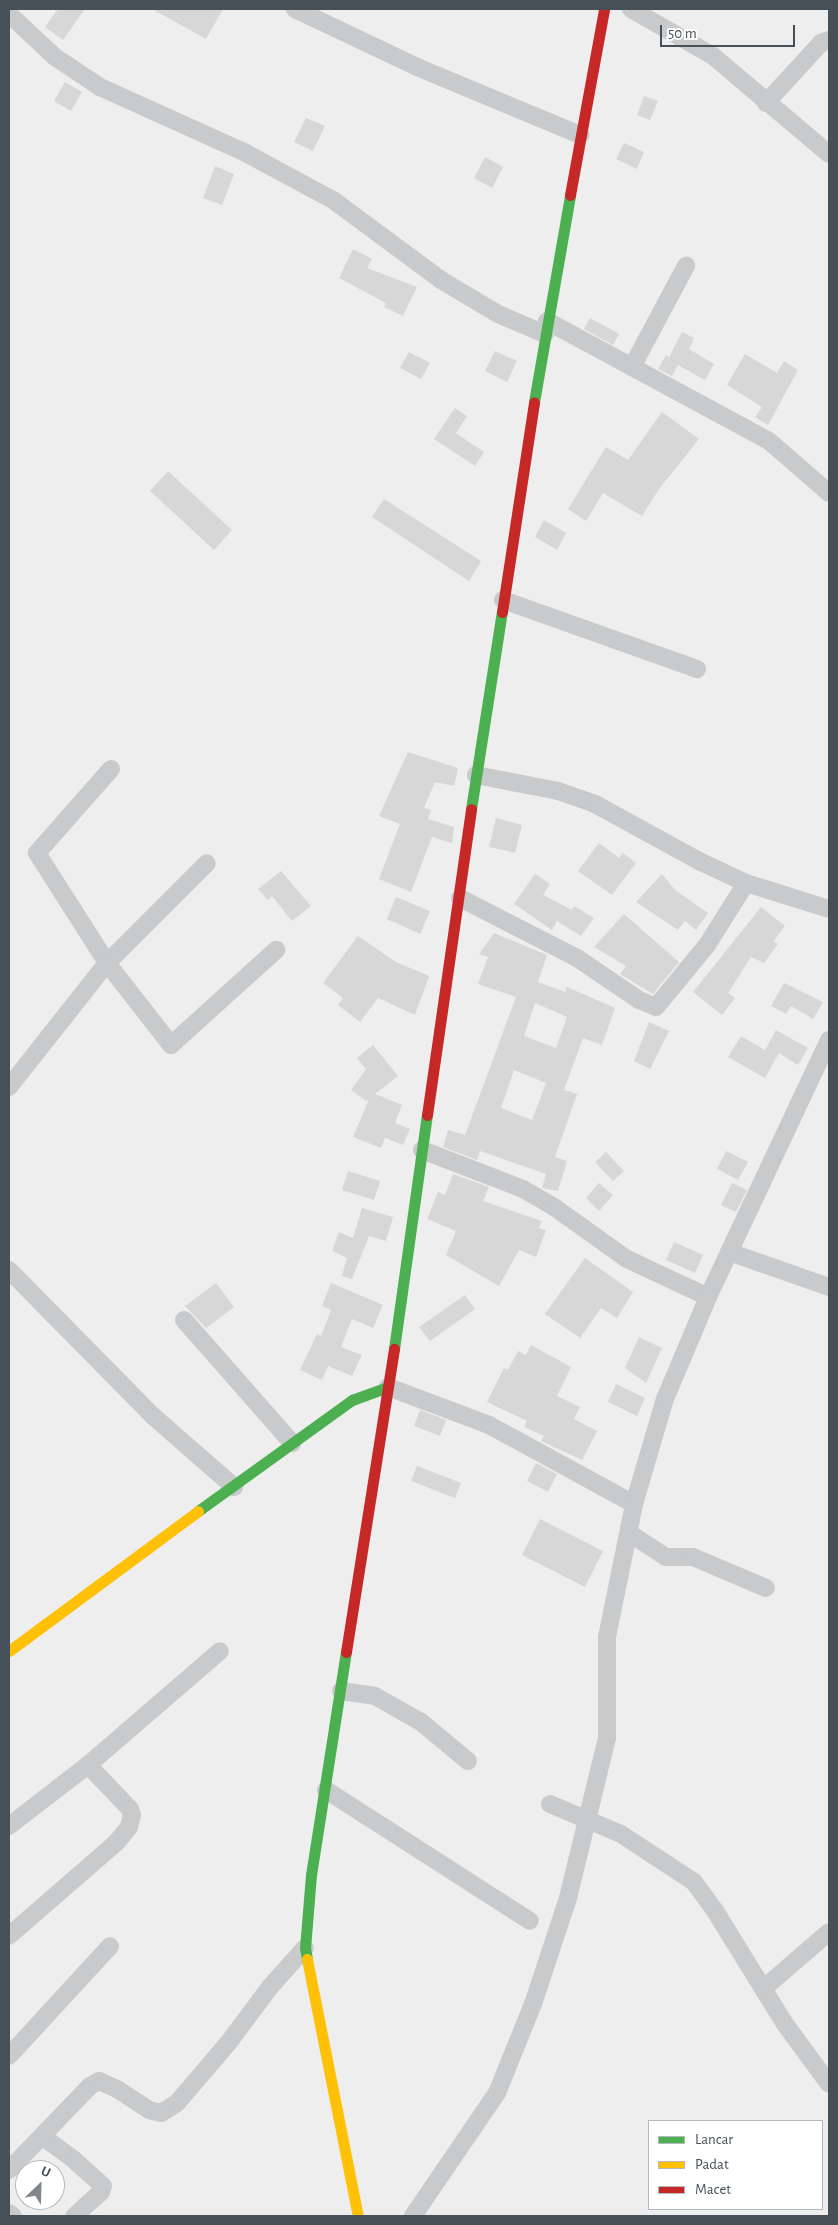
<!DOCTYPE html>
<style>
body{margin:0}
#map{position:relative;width:838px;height:2225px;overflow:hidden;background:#eee;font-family:"Alegreya Sans",sans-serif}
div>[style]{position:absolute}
.building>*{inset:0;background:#d7d7d8}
.street>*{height:18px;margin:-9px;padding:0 9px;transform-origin:9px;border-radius:9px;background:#c8cacc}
.fast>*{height:11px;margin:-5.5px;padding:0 5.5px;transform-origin:5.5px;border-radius:5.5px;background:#4caf50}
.slow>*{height:11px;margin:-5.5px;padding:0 5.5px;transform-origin:5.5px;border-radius:5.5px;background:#ffc107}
.jam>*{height:11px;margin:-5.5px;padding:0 5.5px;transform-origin:5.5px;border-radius:5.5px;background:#c62828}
span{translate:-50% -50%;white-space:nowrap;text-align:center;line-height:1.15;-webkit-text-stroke:4.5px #fff;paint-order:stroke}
.frame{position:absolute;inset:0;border:10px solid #465059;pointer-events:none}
.legend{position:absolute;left:648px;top:2120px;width:175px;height:90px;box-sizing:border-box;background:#fff;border:1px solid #b5b9bd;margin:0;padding:6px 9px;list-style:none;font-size:15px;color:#465059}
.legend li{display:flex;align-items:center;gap:10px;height:25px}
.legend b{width:25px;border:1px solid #b5b9bd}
.north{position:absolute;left:15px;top:2160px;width:50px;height:50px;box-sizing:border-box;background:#fff;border:1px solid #b5b9bd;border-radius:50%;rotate:24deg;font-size:14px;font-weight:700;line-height:20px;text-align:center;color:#465059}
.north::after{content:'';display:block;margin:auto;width:18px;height:22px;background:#81878d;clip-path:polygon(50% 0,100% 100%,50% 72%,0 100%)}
.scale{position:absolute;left:660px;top:25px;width:135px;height:22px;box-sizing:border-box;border:2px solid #465059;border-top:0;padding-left:6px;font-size:15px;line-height:18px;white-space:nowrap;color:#465059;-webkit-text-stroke:4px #fff;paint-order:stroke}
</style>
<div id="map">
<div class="building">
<div style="clip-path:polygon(58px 9px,85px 9px,63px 40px,45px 27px)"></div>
<div style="clip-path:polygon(152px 9px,223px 9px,206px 39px)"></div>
<div style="clip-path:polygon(65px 82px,82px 92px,71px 111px,54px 101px)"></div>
<div style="clip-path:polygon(644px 96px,658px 101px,650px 120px,637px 115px)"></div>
<div style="clip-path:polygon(306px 118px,325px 126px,313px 151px,294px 142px)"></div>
<div style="clip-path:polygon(624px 143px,644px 152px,637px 169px,616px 159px)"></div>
<div style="clip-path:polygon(485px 157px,503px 167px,492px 188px,474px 178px)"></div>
<div style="clip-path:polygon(215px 166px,234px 174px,222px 205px,203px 198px)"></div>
<div style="clip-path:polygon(353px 249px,372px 259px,367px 268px,417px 287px,403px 316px,384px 307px,386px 303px,339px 278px)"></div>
<div style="clip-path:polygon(590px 318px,619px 334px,613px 345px,584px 329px)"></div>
<div style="clip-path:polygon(682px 332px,694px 338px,689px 349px,714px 364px,705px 380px,678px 365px,672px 376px,658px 369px,666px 355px,669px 357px)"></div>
<div style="clip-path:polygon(495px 351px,517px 361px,507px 382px,485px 371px)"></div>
<div style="clip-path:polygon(409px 352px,430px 363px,421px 379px,400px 368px)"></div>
<div style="clip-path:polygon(745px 354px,777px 373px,784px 361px,798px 370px,768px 425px,755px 417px,762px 407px,727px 385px)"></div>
<div style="clip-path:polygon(455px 408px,467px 416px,456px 433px,484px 452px,475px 466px,434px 439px)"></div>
<div style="clip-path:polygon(662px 412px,699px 439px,659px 489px,642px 516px,603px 493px,586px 521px,568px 509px,606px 447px,628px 460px)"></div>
<div style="clip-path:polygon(168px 471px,232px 530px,214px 550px,150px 491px)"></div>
<div style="clip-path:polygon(384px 499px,481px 561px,469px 581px,372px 517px)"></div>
<div style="clip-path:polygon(544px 520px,566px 533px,557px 550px,535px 537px)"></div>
<div style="clip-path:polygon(408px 752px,458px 768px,454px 786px,435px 782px,424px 808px,431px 810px,428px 819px,454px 827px,452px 843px,432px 837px,411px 892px,379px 879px,400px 824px,379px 816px)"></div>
<div style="clip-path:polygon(496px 818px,522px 825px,515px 853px,489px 847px)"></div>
<div style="clip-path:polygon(599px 843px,619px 858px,623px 853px,636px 863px,612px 895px,578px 871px)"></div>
<div style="clip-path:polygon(281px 871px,311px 906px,292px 921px,272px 896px,268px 900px,258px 889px)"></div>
<div style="clip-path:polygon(535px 874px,550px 884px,543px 895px,572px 910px,574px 906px,594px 918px,581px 936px,557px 921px,552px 930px,514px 904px)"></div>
<div style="clip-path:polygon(662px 874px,675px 890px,708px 913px,696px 930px,685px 921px,678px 930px,636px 902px)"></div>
<div style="clip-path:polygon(396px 897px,430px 911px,420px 934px,387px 919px)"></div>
<div style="clip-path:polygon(761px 907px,785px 926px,773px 942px,778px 944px,764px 963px,751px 957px,728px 993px,735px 998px,722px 1015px,693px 992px)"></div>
<div style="clip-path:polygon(624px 914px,679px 962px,653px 994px,620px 974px,626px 966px,594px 947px)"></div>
<div style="clip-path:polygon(evenodd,494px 933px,547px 955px,538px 982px,565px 992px,567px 987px,615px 1008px,602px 1045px,583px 1038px,564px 1090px,577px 1094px,555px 1157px,567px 1161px,558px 1191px,542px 1188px,546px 1174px,480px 1151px,477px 1160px,443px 1147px,448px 1130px,465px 1135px,516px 997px,478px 984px,488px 957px,479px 954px,494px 933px,535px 1003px,567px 1017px,556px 1048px,524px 1036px,535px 1003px,494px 933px,514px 1070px,546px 1083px,532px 1120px,501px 1108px,514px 1070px)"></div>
<div style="clip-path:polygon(358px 936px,396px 962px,429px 976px,415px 1015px,378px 998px,360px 1022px,338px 1005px,343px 998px,323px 983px)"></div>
<div style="clip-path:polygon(784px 983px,823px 1002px,813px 1019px,791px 1006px,786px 1014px,771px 1006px)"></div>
<div style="clip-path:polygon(649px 1022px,669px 1031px,650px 1069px,634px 1061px)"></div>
<div style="clip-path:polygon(776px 1030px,808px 1048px,798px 1065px,779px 1053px,765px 1078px,728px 1057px,741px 1036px,765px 1050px)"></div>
<div style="clip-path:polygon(373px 1045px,398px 1076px,375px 1094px,402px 1105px,395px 1123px,410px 1129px,403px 1145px,385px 1138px,381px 1148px,353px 1137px,369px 1099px,366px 1101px,351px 1090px,366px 1069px,357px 1058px)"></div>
<div style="clip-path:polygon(726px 1151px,748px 1162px,738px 1180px,717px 1169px)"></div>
<div style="clip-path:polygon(606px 1152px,624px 1171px,613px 1181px,595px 1162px)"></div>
<div style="clip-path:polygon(348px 1171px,380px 1181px,374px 1200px,342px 1190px)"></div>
<div style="clip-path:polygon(453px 1174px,489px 1187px,483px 1201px,542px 1221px,539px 1228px,546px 1230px,536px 1257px,519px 1250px,499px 1286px,446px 1255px,456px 1231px,427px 1219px,438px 1192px,445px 1195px)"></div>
<div style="clip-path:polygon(599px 1183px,613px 1195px,599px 1211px,586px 1198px)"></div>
<div style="clip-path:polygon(732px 1183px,747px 1190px,736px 1212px,721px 1205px)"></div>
<div style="clip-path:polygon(362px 1208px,393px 1217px,386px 1241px,369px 1236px,352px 1279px,342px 1276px,347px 1258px,332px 1251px,339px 1232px,353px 1238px)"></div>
<div style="clip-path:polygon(674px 1242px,703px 1255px,695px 1273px,666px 1260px)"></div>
<div style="clip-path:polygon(585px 1258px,633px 1292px,617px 1318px,601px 1308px,580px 1338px,545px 1314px)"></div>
<div style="clip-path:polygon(216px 1283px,234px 1307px,206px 1328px,185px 1306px)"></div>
<div style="clip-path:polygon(331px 1283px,383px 1305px,373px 1328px,352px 1319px,341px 1347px,362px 1355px,352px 1376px,328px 1366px,322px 1380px,300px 1370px,317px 1334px,321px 1336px,331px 1310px,322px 1306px)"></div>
<div style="clip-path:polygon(465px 1295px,475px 1309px,430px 1341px,419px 1327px)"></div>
<div style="clip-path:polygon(639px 1337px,662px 1348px,646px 1383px,625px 1368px)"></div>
<div style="clip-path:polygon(531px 1345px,571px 1367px,557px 1396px,580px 1407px,574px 1419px,597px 1431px,582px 1460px,541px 1441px,544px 1436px,524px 1427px,527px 1421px,487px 1402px,504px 1368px,508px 1370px,518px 1351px,526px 1355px)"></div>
<div style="clip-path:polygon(616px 1384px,645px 1398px,637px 1416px,608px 1402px)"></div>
<div style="clip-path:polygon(420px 1410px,446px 1420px,440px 1436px,414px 1426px)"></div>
<div style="clip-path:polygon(536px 1463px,557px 1474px,548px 1492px,527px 1481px)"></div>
<div style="clip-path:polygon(417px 1466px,461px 1483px,455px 1498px,411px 1481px)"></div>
<div style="clip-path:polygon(540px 1519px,603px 1551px,585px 1587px,522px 1555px)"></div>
</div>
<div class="street">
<div style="left:295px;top:9px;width:135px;rotate:25.4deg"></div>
<div style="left:417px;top:67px;width:177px;rotate:22.6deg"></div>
<div style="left:631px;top:9px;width:95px;rotate:29.8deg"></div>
<div style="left:713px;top:56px;width:152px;rotate:40.2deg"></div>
<div style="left:9px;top:14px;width:63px;rotate:43.1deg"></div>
<div style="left:55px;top:57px;width:54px;rotate:33.7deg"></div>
<div style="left:100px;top:87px;width:156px;rotate:24.3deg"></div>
<div style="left:242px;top:151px;width:103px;rotate:28.3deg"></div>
<div style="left:333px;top:200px;width:134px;rotate:36.5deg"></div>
<div style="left:441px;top:280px;width:66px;rotate:30.8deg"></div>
<div style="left:498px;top:314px;width:51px;rotate:23.1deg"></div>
<div style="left:766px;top:103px;width:81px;rotate:-47.5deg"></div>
<div style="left:821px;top:43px;width:9px;rotate:-21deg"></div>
<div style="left:547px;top:321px;width:252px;rotate:28.4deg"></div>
<div style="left:769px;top:441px;width:79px;rotate:40.9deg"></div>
<div style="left:632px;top:367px;width:115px;rotate:-61.9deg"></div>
<div style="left:503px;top:600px;width:206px;rotate:19.6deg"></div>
<div style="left:111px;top:769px;width:112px;rotate:131.4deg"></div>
<div style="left:37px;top:853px;width:130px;rotate:57.5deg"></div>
<div style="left:107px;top:963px;width:141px;rotate:-45deg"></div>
<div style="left:476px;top:775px;width:84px;rotate:11deg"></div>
<div style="left:558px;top:791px;width:39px;rotate:19deg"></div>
<div style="left:595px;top:804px;width:119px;rotate:28.7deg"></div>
<div style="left:699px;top:861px;width:52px;rotate:25.1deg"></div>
<div style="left:746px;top:883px;width:87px;rotate:17.4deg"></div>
<div style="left:460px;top:898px;width:131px;rotate:27.1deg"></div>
<div style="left:577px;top:958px;width:75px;rotate:34.1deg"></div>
<div style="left:639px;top:1000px;width:18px;rotate:22deg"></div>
<div style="left:656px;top:1007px;width:80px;rotate:-50.6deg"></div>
<div style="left:707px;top:945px;width:73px;rotate:-57.8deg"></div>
<div style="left:9px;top:1087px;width:158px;rotate:-51.7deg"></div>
<div style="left:107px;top:963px;width:104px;rotate:52deg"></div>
<div style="left:171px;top:1045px;width:142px;rotate:-42.1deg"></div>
<div style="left:422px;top:1150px;width:108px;rotate:21.1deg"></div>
<div style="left:523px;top:1189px;width:36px;rotate:30deg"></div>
<div style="left:554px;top:1207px;width:90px;rotate:35.5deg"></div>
<div style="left:627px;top:1259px;width:89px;rotate:25.1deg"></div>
<div style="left:729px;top:1252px;width:106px;rotate:19.3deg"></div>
<div style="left:9px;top:1270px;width:205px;rotate:45.4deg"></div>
<div style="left:153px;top:1416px;width:108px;rotate:41.2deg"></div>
<div style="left:184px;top:1320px;width:164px;rotate:48.7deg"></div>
<div style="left:388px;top:1387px;width:108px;rotate:20.6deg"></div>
<div style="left:489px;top:1425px;width:165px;rotate:28.6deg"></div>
<div style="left:629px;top:1533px;width:44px;rotate:33deg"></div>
<div style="left:666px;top:1557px;width:27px"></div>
<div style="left:693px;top:1557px;width:79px;rotate:23deg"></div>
<div style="left:341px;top:1691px;width:34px;rotate:8deg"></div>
<div style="left:375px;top:1696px;width:53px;rotate:29.5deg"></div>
<div style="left:421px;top:1722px;width:61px;rotate:39.7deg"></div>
<div style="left:88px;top:1765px;width:174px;rotate:-40.8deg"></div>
<div style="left:326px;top:1790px;width:242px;rotate:32.7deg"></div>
<div style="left:550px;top:1804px;width:77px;rotate:22.9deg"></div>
<div style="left:621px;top:1834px;width:87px;rotate:33.3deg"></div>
<div style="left:694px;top:1882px;width:39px;rotate:54deg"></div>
<div style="left:717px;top:1914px;width:129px;rotate:58.3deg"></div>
<div style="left:785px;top:2024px;width:74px;rotate:53.7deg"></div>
<div style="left:9px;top:1826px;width:100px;rotate:-37.7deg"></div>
<div style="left:88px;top:1765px;width:61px;rotate:46.3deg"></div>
<div style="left:130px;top:1809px;width:6px;rotate:72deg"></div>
<div style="left:132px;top:1815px;width:12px;rotate:104deg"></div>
<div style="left:129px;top:1827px;width:19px;rotate:129deg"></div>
<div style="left:117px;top:1842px;width:143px;rotate:139deg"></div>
<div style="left:763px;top:1989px;width:87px;rotate:-40.8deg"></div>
<div style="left:9px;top:2056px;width:149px;rotate:-47.4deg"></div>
<div style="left:43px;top:2137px;width:37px;rotate:36deg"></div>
<div style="left:73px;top:2159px;width:40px;rotate:42deg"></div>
<div style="left:103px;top:2186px;width:6px;rotate:108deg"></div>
<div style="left:101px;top:2192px;width:36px;rotate:138deg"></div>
<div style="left:9px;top:2170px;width:117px;rotate:-46deg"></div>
<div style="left:90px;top:2086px;width:10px;rotate:-29deg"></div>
<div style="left:99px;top:2081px;width:20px;rotate:24deg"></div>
<div style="left:117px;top:2089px;width:38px;rotate:33deg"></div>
<div style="left:149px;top:2110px;width:12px;rotate:14deg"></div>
<div style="left:161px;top:2113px;width:19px;rotate:-32deg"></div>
<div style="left:177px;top:2103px;width:80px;rotate:-49.6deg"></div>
<div style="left:229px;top:2042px;width:69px;rotate:-53.3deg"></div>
<div style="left:270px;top:1987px;width:52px;rotate:-48.1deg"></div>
<div style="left:9px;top:2213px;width:5px;rotate:37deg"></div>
<div style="left:413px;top:2216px;width:149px;rotate:-55.7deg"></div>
<div style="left:497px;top:2093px;width:96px;rotate:-68deg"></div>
<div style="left:533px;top:2004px;width:112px;rotate:-71.7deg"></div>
<div style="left:568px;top:1898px;width:165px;rotate:-76.3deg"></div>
<div style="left:607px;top:1738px;width:101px;rotate:-90deg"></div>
<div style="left:607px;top:1637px;width:136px;rotate:-78.5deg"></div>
<div style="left:634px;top:1504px;width:109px;rotate:-73.6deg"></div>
<div style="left:665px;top:1399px;width:111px;rotate:-67.1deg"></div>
<div style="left:708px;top:1297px;width:284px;rotate:-64.8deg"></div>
</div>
<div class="fast">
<div style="left:534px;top:402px;width:210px;rotate:-80.1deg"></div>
<div style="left:471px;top:809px;width:199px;rotate:-81.1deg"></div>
<div style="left:394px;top:1349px;width:236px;rotate:-82deg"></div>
<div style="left:198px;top:1511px;width:190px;rotate:-35.8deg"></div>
<div style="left:352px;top:1400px;width:38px;rotate:-20deg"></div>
<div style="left:307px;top:1959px;width:11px;rotate:-100deg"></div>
<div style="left:305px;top:1948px;width:73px;rotate:-85.3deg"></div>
<div style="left:311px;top:1875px;width:226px;rotate:-81.1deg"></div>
</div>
<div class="slow">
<div style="left:9px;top:1651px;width:235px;rotate:-36.5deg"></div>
<div style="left:307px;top:1959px;width:262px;rotate:78.8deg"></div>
</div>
<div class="jam">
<div style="left:570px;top:195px;width:189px;rotate:-79.6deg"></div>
<div style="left:502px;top:612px;width:212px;rotate:-81.3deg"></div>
<div style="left:427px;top:1115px;width:309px;rotate:-81.8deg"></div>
<div style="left:346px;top:1652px;width:307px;rotate:-81deg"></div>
</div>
<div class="frame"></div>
<ul class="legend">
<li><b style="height:6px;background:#4caf50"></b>Lancar</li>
<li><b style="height:6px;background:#ffc107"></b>Padat</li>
<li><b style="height:6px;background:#c62828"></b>Macet</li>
</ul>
<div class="north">U</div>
<div class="scale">50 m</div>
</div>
